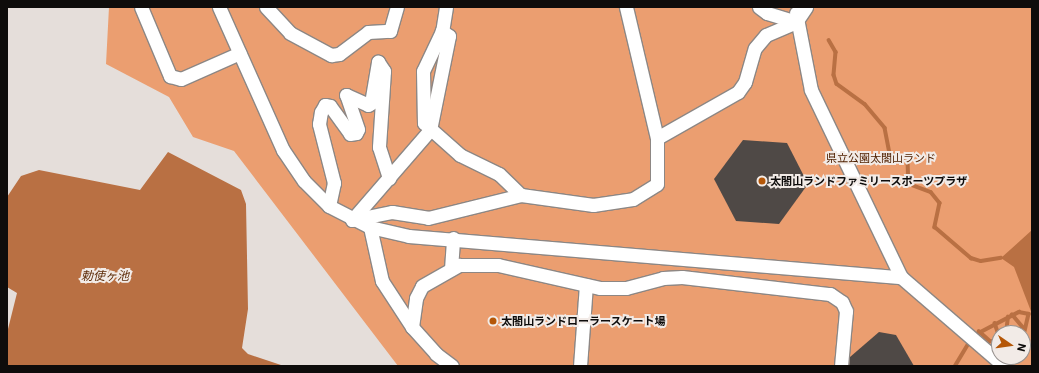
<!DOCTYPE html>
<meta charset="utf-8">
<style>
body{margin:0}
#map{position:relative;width:1039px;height:373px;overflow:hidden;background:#e5deda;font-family:"IBM Plex Sans","Noto Sans JP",sans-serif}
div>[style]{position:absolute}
.green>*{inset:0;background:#eb9e70}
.water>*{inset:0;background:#b97043}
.stream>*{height:3.5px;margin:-1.75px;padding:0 1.75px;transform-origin:1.75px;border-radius:1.75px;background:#b97043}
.building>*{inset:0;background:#4f4946}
.roads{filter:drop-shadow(1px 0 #8d8784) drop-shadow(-1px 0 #8d8784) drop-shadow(0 1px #8d8784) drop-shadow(0 -1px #8d8784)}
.minor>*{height:13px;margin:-6.5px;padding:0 6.5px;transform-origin:6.5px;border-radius:6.5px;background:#fff}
.dots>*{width:11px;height:11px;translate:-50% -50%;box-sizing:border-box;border:2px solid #f2ebe7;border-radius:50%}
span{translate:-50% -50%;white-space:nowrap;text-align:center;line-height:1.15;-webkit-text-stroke:4px #f2ebe7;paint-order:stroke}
.park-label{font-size:11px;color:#4f2000}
.poi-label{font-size:11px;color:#0e0c0b;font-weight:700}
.left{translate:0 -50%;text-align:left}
.water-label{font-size:12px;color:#5e2d0a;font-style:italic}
.frame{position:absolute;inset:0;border:8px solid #0e0c0b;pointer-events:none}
.north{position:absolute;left:991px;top:325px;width:40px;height:40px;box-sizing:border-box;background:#f2ebe7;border:1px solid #97928f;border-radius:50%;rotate:103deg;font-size:11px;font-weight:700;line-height:16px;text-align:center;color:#0e0c0b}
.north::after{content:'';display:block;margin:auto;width:14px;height:18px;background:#b55708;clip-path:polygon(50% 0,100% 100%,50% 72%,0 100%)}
</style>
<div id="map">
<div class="green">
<div style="clip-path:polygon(evenodd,109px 7px,1032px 7px,1032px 366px,398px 366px,234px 151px,193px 137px,169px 97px,106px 64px,109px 7px,999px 333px,1023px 333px,1023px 357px,999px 357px,999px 333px)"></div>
</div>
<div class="water">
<div style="clip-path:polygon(168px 152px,241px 190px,246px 204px,248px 309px,242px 348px,248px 354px,284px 366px,7px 366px,7px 333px,17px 293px,7px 287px,7px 197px,21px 176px,39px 170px,140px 190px)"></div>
<div style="clip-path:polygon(1032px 230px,1032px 314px,1014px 267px,1001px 258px)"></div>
</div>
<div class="stream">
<div style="left:829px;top:40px;width:14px;rotate:60deg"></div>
<div style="left:836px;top:52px;width:23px;rotate:95deg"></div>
<div style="left:834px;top:75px;width:9px;rotate:72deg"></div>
<div style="left:837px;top:84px;width:34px;rotate:36deg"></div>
<div style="left:865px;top:104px;width:31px;rotate:50deg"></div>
<div style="left:885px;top:128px;width:25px;rotate:79deg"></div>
<div style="left:890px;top:153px;width:20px;rotate:24deg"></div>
<div style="left:908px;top:161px;width:23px;rotate:88deg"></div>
<div style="left:909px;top:184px;width:23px;rotate:20deg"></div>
<div style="left:931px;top:192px;width:14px;rotate:51deg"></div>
<div style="left:940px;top:203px;width:25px;rotate:102deg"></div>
<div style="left:935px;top:227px;width:48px;rotate:40.7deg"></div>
<div style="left:971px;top:258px;width:10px;rotate:17deg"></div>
<div style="left:981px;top:261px;width:20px;rotate:-9deg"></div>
<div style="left:995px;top:323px;width:13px;rotate:72deg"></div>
<div style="left:979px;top:331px;width:15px;rotate:42deg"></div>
<div style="left:990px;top:341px;width:9px;rotate:6deg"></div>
<div style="left:1006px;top:333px;width:16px;rotate:-83deg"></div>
<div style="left:1009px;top:333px;width:15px;rotate:-20deg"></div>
<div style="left:1023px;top:328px;width:17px;rotate:-130deg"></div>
<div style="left:973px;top:336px;width:52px;rotate:-27.6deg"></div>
<div style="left:1019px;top:312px;width:10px;rotate:11deg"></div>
<div style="left:1029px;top:314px;width:28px;rotate:103deg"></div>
<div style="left:1007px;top:357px;width:8px;rotate:50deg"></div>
<div style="left:955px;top:366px;width:29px;rotate:-59deg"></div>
<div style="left:1009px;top:366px;width:11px;rotate:-56deg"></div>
</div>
<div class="building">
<div style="clip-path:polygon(743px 140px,787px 143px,808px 184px,779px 224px,736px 221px,714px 179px)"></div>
<div style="clip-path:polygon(879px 332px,896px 335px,914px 366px,849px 366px,850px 357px)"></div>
</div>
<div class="roads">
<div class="minor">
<div style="left:141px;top:7px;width:75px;rotate:67.2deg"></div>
<div style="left:170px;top:76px;width:11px;rotate:15deg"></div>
<div style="left:181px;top:79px;width:64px;rotate:-23.8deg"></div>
<div style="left:219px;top:7px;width:157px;rotate:65.9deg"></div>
<div style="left:283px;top:150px;width:37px;rotate:56deg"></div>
<div style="left:304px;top:181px;width:35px;rotate:45deg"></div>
<div style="left:329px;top:206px;width:46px;rotate:27.1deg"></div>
<div style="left:370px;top:227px;width:40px;rotate:13deg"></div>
<div style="left:409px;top:236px;width:494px;rotate:4.8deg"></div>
<div style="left:266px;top:7px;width:35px;rotate:47deg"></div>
<div style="left:290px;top:33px;width:47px;rotate:28.2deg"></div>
<div style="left:331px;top:55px;width:8px;rotate:-7deg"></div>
<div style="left:339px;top:54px;width:36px;rotate:-37deg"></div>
<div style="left:368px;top:32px;width:22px;rotate:-3deg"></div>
<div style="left:390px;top:31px;width:25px;rotate:-74deg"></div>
<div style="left:446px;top:7px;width:24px;rotate:99deg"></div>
<div style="left:442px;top:31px;width:44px;rotate:115.4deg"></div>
<div style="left:423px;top:71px;width:52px;rotate:88.9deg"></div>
<div style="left:424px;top:123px;width:48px;rotate:41.6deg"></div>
<div style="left:460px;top:155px;width:43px;rotate:26deg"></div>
<div style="left:499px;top:174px;width:30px;rotate:44deg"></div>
<div style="left:626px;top:7px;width:135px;rotate:76.7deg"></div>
<div style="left:759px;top:7px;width:10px;rotate:37deg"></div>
<div style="left:767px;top:13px;width:30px;rotate:17deg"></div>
<div style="left:796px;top:13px;width:78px;rotate:79deg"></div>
<div style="left:811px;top:90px;width:208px;rotate:64.3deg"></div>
<div style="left:901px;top:277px;width:136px;rotate:40.8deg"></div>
<div style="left:329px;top:206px;width:24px;rotate:-78deg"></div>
<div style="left:334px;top:183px;width:61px;rotate:-104.3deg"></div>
<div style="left:319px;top:124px;width:12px;rotate:-81deg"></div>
<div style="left:321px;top:112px;width:8px;rotate:-60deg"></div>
<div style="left:325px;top:105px;width:5px;rotate:11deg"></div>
<div style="left:330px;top:106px;width:34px;rotate:54deg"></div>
<div style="left:350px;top:134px;width:6px;rotate:-9deg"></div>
<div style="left:356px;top:133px;width:4px;rotate:-63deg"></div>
<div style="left:358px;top:129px;width:36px;rotate:-109deg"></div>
<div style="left:346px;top:95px;width:24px;rotate:24deg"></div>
<div style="left:368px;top:105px;width:4px;rotate:-34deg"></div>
<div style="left:371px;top:103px;width:42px;rotate:-80.3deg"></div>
<div style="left:378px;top:62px;width:11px;rotate:56deg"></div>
<div style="left:384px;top:71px;width:76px;rotate:93.8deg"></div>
<div style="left:379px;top:147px;width:33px;rotate:72deg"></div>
<div style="left:352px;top:220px;width:41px;rotate:-11.3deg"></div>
<div style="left:392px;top:212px;width:36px;rotate:9deg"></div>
<div style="left:428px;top:218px;width:96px;rotate:-13.9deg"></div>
<div style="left:521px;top:195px;width:73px;rotate:7.9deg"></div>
<div style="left:593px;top:205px;width:40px;rotate:-8.5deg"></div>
<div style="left:633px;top:199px;width:28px;rotate:-32deg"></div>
<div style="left:657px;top:184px;width:46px;rotate:-90deg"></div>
<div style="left:657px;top:138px;width:93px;rotate:-29.6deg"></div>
<div style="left:738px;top:92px;width:12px;rotate:-55deg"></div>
<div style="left:745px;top:82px;width:35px;rotate:-74deg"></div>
<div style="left:755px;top:48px;width:17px;rotate:-50deg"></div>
<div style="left:766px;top:35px;width:33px;rotate:-23deg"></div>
<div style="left:796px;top:22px;width:18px;rotate:-56deg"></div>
<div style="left:352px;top:220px;width:119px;rotate:-49.1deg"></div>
<div style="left:430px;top:130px;width:96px;rotate:-78.6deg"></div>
<div style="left:449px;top:36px;width:9px;rotate:-144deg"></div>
<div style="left:370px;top:227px;width:55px;rotate:77.5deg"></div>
<div style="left:382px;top:281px;width:55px;rotate:56.9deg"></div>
<div style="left:412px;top:327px;width:36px;rotate:48deg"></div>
<div style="left:436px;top:354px;width:20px;rotate:37deg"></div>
<div style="left:451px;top:269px;width:31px;rotate:-86deg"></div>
<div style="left:412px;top:327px;width:29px;rotate:-82deg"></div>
<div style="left:416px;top:298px;width:13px;rotate:-63deg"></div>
<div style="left:422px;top:286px;width:43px;rotate:-29.6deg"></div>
<div style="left:459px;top:265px;width:39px"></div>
<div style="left:498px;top:265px;width:105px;rotate:12.7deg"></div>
<div style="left:600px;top:288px;width:26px"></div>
<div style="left:626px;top:288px;width:38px;rotate:-15deg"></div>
<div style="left:663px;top:278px;width:19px;rotate:-3deg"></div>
<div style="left:682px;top:277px;width:149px;rotate:6.6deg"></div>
<div style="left:830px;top:294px;width:14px;rotate:34deg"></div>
<div style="left:842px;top:302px;width:10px;rotate:66deg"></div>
<div style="left:846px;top:311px;width:55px;rotate:95.2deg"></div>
<div style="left:580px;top:366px;width:81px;rotate:-85.8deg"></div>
</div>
</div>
<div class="dots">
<div style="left:762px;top:181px;background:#b55708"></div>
<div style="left:493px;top:321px;background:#b55708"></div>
</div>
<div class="park-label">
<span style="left:881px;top:158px">県立公園太閤山ランド</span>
</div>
<div class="poi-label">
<span class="left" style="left:770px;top:181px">太閤山ランドファミリースポーツプラザ</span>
<span class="left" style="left:501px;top:321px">太閤山ランドローラースケート場</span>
</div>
<div class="water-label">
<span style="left:105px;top:276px">勅使ヶ池</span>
</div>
<div class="frame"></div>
<div class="north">N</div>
</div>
